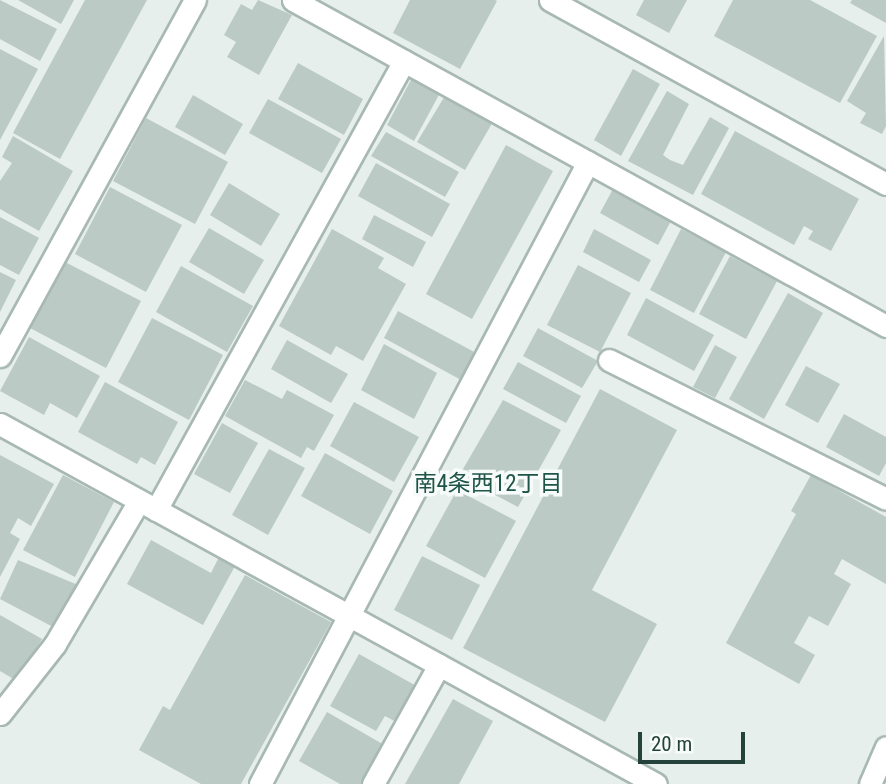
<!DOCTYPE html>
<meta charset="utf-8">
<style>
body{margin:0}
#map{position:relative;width:886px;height:784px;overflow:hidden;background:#e6efeb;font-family:"Roboto Condensed","Noto Sans JP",sans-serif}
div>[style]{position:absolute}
.building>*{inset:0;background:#bbcac4}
.roads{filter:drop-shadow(2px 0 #a8b8b2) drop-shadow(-2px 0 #a8b8b2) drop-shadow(0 2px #a8b8b2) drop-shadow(0 -2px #a8b8b2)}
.minor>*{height:21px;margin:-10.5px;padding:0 10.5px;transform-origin:10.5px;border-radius:10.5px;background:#fff}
span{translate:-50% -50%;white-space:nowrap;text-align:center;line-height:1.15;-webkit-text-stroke:7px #f7fbf9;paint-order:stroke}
.neighbourhood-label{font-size:23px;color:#1f5548}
.scale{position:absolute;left:638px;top:732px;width:107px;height:32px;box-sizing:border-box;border:4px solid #24423a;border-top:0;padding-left:9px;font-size:21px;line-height:24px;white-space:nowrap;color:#24423a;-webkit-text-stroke:5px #f7fbf9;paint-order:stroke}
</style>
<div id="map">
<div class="building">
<div style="clip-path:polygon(0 0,57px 29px,40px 61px,0 39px)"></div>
<div style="clip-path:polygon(18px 0,74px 0,61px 24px)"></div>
<div style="clip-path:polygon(85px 0,147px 0,60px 159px,13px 133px)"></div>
<div style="clip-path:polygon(258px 0,292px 15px,259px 75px,227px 57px,236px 42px,224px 35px,241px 4px,252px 10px)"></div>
<div style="clip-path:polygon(410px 0,495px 0,497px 1px,460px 69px,393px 33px)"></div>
<div style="clip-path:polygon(644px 0,687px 0,669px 33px,636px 15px)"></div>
<div style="clip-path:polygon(733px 0,810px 0,877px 36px,840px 103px,714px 36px)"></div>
<div style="clip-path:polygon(852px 0,886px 0,886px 23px,850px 3px)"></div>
<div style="clip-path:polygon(884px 36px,886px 126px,882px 134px,860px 123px,866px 113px,847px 101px)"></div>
<div style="clip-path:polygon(0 49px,38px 69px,0 140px)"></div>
<div style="clip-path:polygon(298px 63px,363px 99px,344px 135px,278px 99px)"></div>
<div style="clip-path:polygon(633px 69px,660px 84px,621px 156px,594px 140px)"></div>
<div style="clip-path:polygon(412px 78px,440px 93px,414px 141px,387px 125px)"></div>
<div style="clip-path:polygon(667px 91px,689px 104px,663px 155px,670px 160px,683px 165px,710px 117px,729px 128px,693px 195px,628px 161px)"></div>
<div style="clip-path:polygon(446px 94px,494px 120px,465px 170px,417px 142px)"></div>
<div style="clip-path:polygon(193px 95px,243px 124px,225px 155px,175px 127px)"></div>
<div style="clip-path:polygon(268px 99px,341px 139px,322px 173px,249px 133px)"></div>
<div style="clip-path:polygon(146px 118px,228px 162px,195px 224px,113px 181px)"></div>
<div style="clip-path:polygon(735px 131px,859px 199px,831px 251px,808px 239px,813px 231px,804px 226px,794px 245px,701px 194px)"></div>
<div style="clip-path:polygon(386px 132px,459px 172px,445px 197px,371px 156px)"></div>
<div style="clip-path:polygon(13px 136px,73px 171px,39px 231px,0 209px,0 181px,12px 163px,2px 157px)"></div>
<div style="clip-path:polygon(506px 145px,553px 171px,472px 319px,426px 294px)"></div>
<div style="clip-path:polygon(376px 163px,450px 204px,432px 237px,358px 196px)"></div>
<div style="clip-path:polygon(229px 183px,280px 214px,261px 246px,210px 215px)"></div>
<div style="clip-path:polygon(110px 187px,182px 225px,146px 292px,75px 254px)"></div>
<div style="clip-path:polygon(613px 189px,672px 219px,658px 245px,600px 213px)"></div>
<div style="clip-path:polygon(374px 215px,426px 242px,413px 267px,362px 239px)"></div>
<div style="clip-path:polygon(0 217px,39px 238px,19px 275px,0 265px)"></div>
<div style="clip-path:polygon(209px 228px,264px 260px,244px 294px,189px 262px)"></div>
<div style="clip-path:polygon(332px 229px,384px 258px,378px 268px,406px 284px,363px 361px,336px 346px,331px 355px,279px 326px)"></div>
<div style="clip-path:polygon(594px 229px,651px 260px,639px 282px,583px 252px)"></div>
<div style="clip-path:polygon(681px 229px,726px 252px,694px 313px,650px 290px)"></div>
<div style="clip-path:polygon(730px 256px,777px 281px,746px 339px,699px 314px)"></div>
<div style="clip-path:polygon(65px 262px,141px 301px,106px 368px,30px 328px)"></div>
<div style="clip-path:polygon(578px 265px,631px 293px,600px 352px,547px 325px)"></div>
<div style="clip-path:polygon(181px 266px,253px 306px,227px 352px,156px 312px)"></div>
<div style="clip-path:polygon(0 272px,16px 280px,0 312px)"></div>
<div style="clip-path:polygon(788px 293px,823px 313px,764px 419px,729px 399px)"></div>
<div style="clip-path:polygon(646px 298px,714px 335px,694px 371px,627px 335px)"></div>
<div style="clip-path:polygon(398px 311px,478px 354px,463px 381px,384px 338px)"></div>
<div style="clip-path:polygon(152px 318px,223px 355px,189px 420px,118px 382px)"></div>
<div style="clip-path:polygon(538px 328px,598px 361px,582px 388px,523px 356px)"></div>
<div style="clip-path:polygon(29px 337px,100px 376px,77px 418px,50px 403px,44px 415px,0 391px)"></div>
<div style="clip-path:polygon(287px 340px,348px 374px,331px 403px,271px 369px)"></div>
<div style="clip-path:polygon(384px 344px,437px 373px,414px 419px,361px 390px)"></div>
<div style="clip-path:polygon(715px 345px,737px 357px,715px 398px,693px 387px)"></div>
<div style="clip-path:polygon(518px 362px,581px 396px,566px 423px,503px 389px)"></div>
<div style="clip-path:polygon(806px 366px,840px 384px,818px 423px,785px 405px)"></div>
<div style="clip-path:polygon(245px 380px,282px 399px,287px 390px,334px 415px,314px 451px,307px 447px,301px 458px,225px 416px)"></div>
<div style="clip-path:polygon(105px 382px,178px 422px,155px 465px,141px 457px,137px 464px,78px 432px)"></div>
<div style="clip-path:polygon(600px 389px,677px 430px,592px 590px,657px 624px,605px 722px,463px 648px)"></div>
<div style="clip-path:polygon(503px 400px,561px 430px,518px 507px,459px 476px)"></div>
<div style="clip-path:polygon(354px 402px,419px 437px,394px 482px,330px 446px)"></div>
<div style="clip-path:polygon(844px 414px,886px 437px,886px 463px,879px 476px,826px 447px)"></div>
<div style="clip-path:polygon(222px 423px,258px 443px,230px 493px,194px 474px)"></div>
<div style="clip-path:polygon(269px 449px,305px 468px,268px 535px,232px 515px)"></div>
<div style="clip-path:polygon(325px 453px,393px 491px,370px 534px,301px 496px)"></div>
<div style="clip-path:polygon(0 455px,54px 484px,31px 526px,18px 518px,10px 533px,20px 539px,0 577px)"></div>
<div style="clip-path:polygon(63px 475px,114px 502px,75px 577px,23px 550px)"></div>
<div style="clip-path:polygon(811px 475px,886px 517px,886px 584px,842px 559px,834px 574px,851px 584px,828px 626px,809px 616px,794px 643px,815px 655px,799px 684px,726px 643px,796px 514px,791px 511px)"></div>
<div style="clip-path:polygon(457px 490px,516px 521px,485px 578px,426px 546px)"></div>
<div style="clip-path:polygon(151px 540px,211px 573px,219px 557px,235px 566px,203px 625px,127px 584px)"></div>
<div style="clip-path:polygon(422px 556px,480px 585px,452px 640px,394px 610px)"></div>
<div style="clip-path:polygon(18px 560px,78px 585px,55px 628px,0 599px)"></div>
<div style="clip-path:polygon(245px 575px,331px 622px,241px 784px,201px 784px,139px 750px,163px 706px,170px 710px)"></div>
<div style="clip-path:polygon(0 615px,42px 639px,17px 681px,0 671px)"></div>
<div style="clip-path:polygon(359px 654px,420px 688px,400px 724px,385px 716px,376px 731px,330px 706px)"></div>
<div style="clip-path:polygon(453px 699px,493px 721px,459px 784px,405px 784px)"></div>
<div style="clip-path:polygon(327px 712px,386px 746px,364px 784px,340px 784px,299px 761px)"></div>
</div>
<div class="roads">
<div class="minor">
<div style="left:293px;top:0;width:677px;rotate:28.8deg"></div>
<div style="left:550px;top:0;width:383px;rotate:28.7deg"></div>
<div style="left:0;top:356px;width:406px;rotate:-61.3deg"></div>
<div style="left:609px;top:360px;width:310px;rotate:26.6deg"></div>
<div style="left:0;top:424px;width:748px;rotate:28.76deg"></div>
<div style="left:156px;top:510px;width:513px;rotate:-61.09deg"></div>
<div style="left:0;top:714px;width:89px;rotate:-51.8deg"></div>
<div style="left:55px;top:644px;width:166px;rotate:-59.6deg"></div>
<div style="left:260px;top:784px;width:703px;rotate:-62.2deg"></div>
<div style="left:373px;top:784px;width:136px;rotate:-61deg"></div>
<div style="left:870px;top:784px;width:40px;rotate:-66.6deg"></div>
</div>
</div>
<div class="neighbourhood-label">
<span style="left:488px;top:484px">南4条西12丁目</span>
</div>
<div class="scale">20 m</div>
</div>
